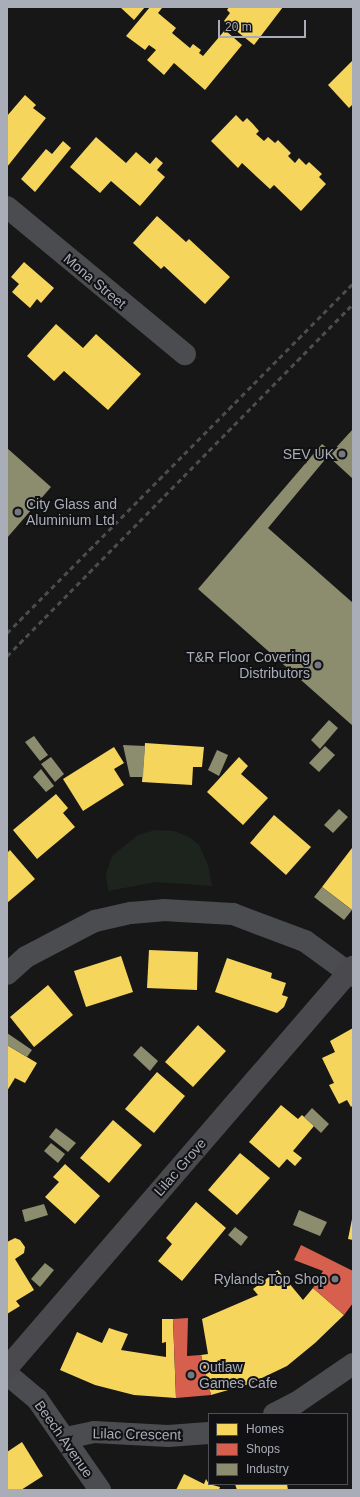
<!DOCTYPE html>
<style>
body{margin:0}
#map{position:relative;width:360px;height:1497px;overflow:hidden;background:#171717;font-family:Helvetica,sans-serif}
div>[style]{position:absolute}
.green>*{inset:0;background:#1d241e}
.homes>*{inset:0;background:#f6d55c}
.shops>*{inset:0;background:#d6604d}
.industry>*{inset:0;background:#8c8c6e}
.street>*{height:22px;margin:-11px;padding:0 11px;transform-origin:11px;border-radius:11px;background:#4b4c50}
.secondary>*{height:22px;margin:-11px;padding:0 11px;transform-origin:11px;border-radius:11px;background:#4a4a4e}
.rail>*{height:3px;margin-top:-1.5px;transform-origin:0;background:repeating-linear-gradient(90deg,#4b4c4f 0 5px,transparent 0 9px)}
.dots>*{width:11px;height:11px;translate:-50% -50%;box-sizing:border-box;border:2px solid #111113;border-radius:50%}
span{translate:-50% -50%;white-space:nowrap;text-align:center;line-height:1.15;-webkit-text-stroke:4px #111113;paint-order:stroke}
.street-label{font-size:14px;color:#a8adb8}
.poi-label{font-size:14px;color:#a8adb8}
.right{translate:-100% -50%;text-align:right}
.left{translate:0 -50%;text-align:left}
.frame{position:absolute;inset:0;border:8px solid #a8adb8;pointer-events:none}
.legend{position:absolute;left:208px;top:1413px;width:140px;height:72px;box-sizing:border-box;background:#111113;border:1px solid #4d4f55;margin:0;padding:5px 7px;list-style:none;font-size:12px;color:#a8adb8}
.legend li{display:flex;align-items:center;gap:8px;height:20px}
.legend b{width:20px;border:1px solid #4d4f55}
.scale{position:absolute;left:218px;top:20px;width:88px;height:18px;box-sizing:border-box;border:2px solid #a8adb8;border-top:0;padding-left:5px;font-size:12px;line-height:14px;white-space:nowrap;color:#a8adb8;-webkit-text-stroke:3px #111113;paint-order:stroke}
</style>
<div id="map">
<div class="green">
<div style="clip-path:polygon(155px 830px,174px 831px,189px 837px,199px 845px,208px 865px,212px 886px,156px 882px,108px 891px,106px 874px,112px 856px,138px 835px)"></div>
</div>
<div class="homes">
<div style="clip-path:polygon(120px 7px,145px 7px,134px 20px)"></div>
<div style="clip-path:polygon(150px 7px,162px 8px,158px 13px,176px 28px,172px 33px,190px 48px,193px 44px,201px 50px,199px 53px,203px 56px,225px 30px,242px 45px,205px 90px,174px 63px,164px 75px,147px 60px,156px 50px,149px 45px,145px 50px,126px 36px)"></div>
<div style="clip-path:polygon(229px 7px,283px 7px,254px 45px,224px 21px,230px 13px,227px 10px)"></div>
<div style="clip-path:polygon(353px 60px,353px 104px,349px 108px,328px 85px)"></div>
<div style="clip-path:polygon(25px 95px,36px 105px,33px 108px,46px 118px,7px 167px,7px 116px)"></div>
<div style="clip-path:polygon(236px 115px,243px 122px,247px 118px,253px 124px,259px 131px,256px 134px,264px 141px,268px 137px,275px 143px,278px 140px,291px 153px,288px 156px,295px 163px,299px 158px,306px 165px,309px 162px,322px 174px,319px 177px,326px 184px,301px 211px,274px 185px,270px 189px,242px 163px,238px 168px,211px 141px)"></div>
<div style="clip-path:polygon(96px 137px,126px 163px,136px 152px,150px 164px,156px 157px,163px 163px,157px 170px,165px 177px,140px 206px,111px 181px,100px 193px,70px 167px)"></div>
<div style="clip-path:polygon(63px 141px,71px 148px,35px 192px,21px 179px,46px 149px,52px 154px)"></div>
<div style="clip-path:polygon(157px 216px,186px 242px,189px 239px,230px 277px,205px 304px,164px 266px,161px 269px,133px 243px)"></div>
<div style="clip-path:polygon(24px 262px,54px 288px,41px 303px,37px 299px,30px 308px,12px 292px,19px 284px,11px 277px)"></div>
<div style="clip-path:polygon(56px 324px,83px 348px,96px 334px,141px 374px,108px 410px,64px 371px,54px 381px,27px 356px)"></div>
<div style="clip-path:polygon(145px 743px,204px 747px,202px 767px,193px 767px,192px 785px,142px 782px)"></div>
<div style="clip-path:polygon(114px 747px,124px 763px,114px 769px,124px 785px,83px 811px,63px 779px)"></div>
<div style="clip-path:polygon(239px 757px,248px 766px,241px 774px,268px 798px,243px 825px,207px 792px)"></div>
<div style="clip-path:polygon(56px 794px,68px 808px,63px 813px,75px 827px,37px 859px,13px 830px)"></div>
<div style="clip-path:polygon(274px 815px,311px 847px,286px 875px,250px 843px)"></div>
<div style="clip-path:polygon(352px 848px,353px 850px,352px 910px,322px 887px)"></div>
<div style="clip-path:polygon(10px 850px,35px 879px,7px 903px,7px 853px)"></div>
<div style="clip-path:polygon(149px 950px,198px 952px,197px 990px,147px 988px)"></div>
<div style="clip-path:polygon(121px 956px,133px 992px,86px 1007px,74px 971px)"></div>
<div style="clip-path:polygon(227px 958px,272px 973px,271px 978px,286px 983px,282px 995px,288px 997px,284px 1007px,277px 1013px,215px 992px)"></div>
<div style="clip-path:polygon(48px 985px,73px 1015px,34px 1047px,10px 1017px)"></div>
<div style="clip-path:polygon(198px 1025px,226px 1051px,193px 1087px,165px 1062px)"></div>
<div style="clip-path:polygon(353px 1028px,353px 1105px,351px 1107px,347px 1100px,339px 1104px,329px 1085px,334px 1083px,322px 1058px,335px 1052px,330px 1041px)"></div>
<div style="clip-path:polygon(7px 1045px,37px 1063px,25px 1083px,15px 1078px,7px 1091px)"></div>
<div style="clip-path:polygon(157px 1072px,185px 1096px,154px 1133px,125px 1109px)"></div>
<div style="clip-path:polygon(281px 1105px,298px 1119px,302px 1115px,314px 1126px,293px 1151px,302px 1158px,295px 1166px,287px 1159px,279px 1168px,249px 1142px)"></div>
<div style="clip-path:polygon(113px 1120px,142px 1145px,109px 1183px,80px 1158px)"></div>
<div style="clip-path:polygon(240px 1153px,270px 1178px,237px 1215px,208px 1190px)"></div>
<div style="clip-path:polygon(65px 1164px,100px 1196px,75px 1224px,45px 1197px,59px 1182px,53px 1177px)"></div>
<div style="clip-path:polygon(196px 1202px,226px 1228px,182px 1281px,158px 1261px,172px 1244px,166px 1238px)"></div>
<div style="clip-path:polygon(352px 1219px,353px 1219px,353px 1240px,348px 1239px)"></div>
<div style="clip-path:polygon(15px 1238px,20px 1240px,25px 1247px,24px 1253px,15px 1259px,34px 1290px,16px 1301px,20px 1306px,7px 1314px,7px 1242px)"></div>
<div style="clip-path:polygon(278px 1270px,303px 1300px,313px 1288px,344px 1315px,315px 1343px,287px 1366px,249px 1384px,211px 1395px,201px 1355px,208px 1354px,202px 1319px,258px 1295px,253px 1289px)"></div>
<div style="clip-path:polygon(162px 1319px,173px 1319px,176px 1398px,134px 1395px,95px 1385px,60px 1370px,77px 1332px,102px 1343px,109px 1328px,118px 1331px,128px 1334px,121px 1350px,166px 1357px,166px 1342px,162px 1343px)"></div>
<div style="clip-path:polygon(22px 1442px,43px 1476px,21px 1490px,7px 1490px,7px 1452px)"></div>
<div style="clip-path:polygon(184px 1474px,204px 1484px,206px 1479px,209px 1484px,220px 1487px,219px 1490px,176px 1490px)"></div>
<div style="clip-path:polygon(235px 1484px,287px 1484px,288px 1490px,237px 1490px)"></div>
</div>
<div class="shops">
<div style="clip-path:polygon(301px 1245px,353px 1271px,353px 1303px,344px 1315px,313px 1288px,323px 1271px,294px 1260px)"></div>
<div style="clip-path:polygon(188px 1318px,187px 1356px,201px 1355px,211px 1395px,176px 1398px,173px 1319px)"></div>
</div>
<div class="industry">
<div style="clip-path:polygon(353px 429px,353px 479px,328px 456px,268px 528px,353px 603px,353px 726px,198px 589px,322px 444px,332px 452px)"></div>
<div style="clip-path:polygon(7px 448px,51px 487px,7px 538px)"></div>
<div style="clip-path:polygon(329px 720px,338px 728px,320px 749px,311px 740px)"></div>
<div style="clip-path:polygon(34px 736px,48px 755px,40px 761px,25px 742px)"></div>
<div style="clip-path:polygon(123px 745px,145px 746px,143px 777px,130px 777px)"></div>
<div style="clip-path:polygon(325px 746px,335px 755px,319px 772px,309px 763px)"></div>
<div style="clip-path:polygon(217px 750px,228px 755px,219px 776px,208px 770px)"></div>
<div style="clip-path:polygon(51px 757px,64px 774px,55px 782px,41px 764px)"></div>
<div style="clip-path:polygon(41px 769px,54px 786px,46px 792px,33px 777px)"></div>
<div style="clip-path:polygon(339px 809px,348px 817px,333px 833px,324px 825px)"></div>
<div style="clip-path:polygon(322px 887px,352px 910px,344px 920px,314px 897px)"></div>
<div style="clip-path:polygon(7px 1033px,32px 1050px,27px 1057px,7px 1045px)"></div>
<div style="clip-path:polygon(141px 1046px,158px 1061px,150px 1071px,133px 1055px)"></div>
<div style="clip-path:polygon(312px 1108px,329px 1124px,321px 1133px,304px 1117px)"></div>
<div style="clip-path:polygon(56px 1128px,76px 1143px,68px 1152px,49px 1137px)"></div>
<div style="clip-path:polygon(51px 1143px,65px 1154px,58px 1163px,44px 1151px)"></div>
<div style="clip-path:polygon(44px 1204px,48px 1215px,25px 1222px,22px 1210px)"></div>
<div style="clip-path:polygon(299px 1210px,327px 1222px,320px 1236px,293px 1225px)"></div>
<div style="clip-path:polygon(235px 1227px,248px 1237px,241px 1246px,228px 1235px)"></div>
<div style="clip-path:polygon(45px 1263px,54px 1270px,40px 1287px,31px 1279px)"></div>
</div>
<div class="street">
<div style="left:7px;top:207px;width:231px;rotate:39.6deg"></div>
<div style="left:7px;top:974px;width:25px;rotate:-42deg"></div>
<div style="left:26px;top:957px;width:78px;rotate:-27.6deg"></div>
<div style="left:95px;top:921px;width:37px;rotate:-13deg"></div>
<div style="left:131px;top:913px;width:32px;rotate:-5deg"></div>
<div style="left:163px;top:910px;width:70px;rotate:3.3deg"></div>
<div style="left:233px;top:914px;width:77px;rotate:20.6deg"></div>
<div style="left:305px;top:941px;width:59px;rotate:36.1deg"></div>
<div style="left:7px;top:1374px;width:39px;rotate:40deg"></div>
<div style="left:37px;top:1399px;width:111px;rotate:55.3deg"></div>
<div style="left:274px;top:1414px;width:25px;rotate:-27deg"></div>
<div style="left:296px;top:1403px;width:69px;rotate:-34.4deg"></div>
<div style="left:66px;top:1438px;width:29px;rotate:-12deg"></div>
<div style="left:94px;top:1432px;width:74px;rotate:3.1deg"></div>
<div style="left:168px;top:1436px;width:41px;rotate:-4.2deg"></div>
</div>
<div class="secondary">
<div style="left:7px;top:1368px;width:530px;rotate:-49.21deg"></div>
</div>
<div class="rail">
<div style="left:7px;top:633px;width:492px;rotate:-45.3deg"></div>
<div style="left:7px;top:656px;width:494px;rotate:-45.5deg"></div>
</div>
<div class="dots">
<div style="left:342px;top:454px;background:#757880"></div>
<div style="left:18px;top:512px;background:#757880"></div>
<div style="left:318px;top:665px;background:#757880"></div>
<div style="left:335px;top:1279px;background:#757880"></div>
<div style="left:191px;top:1375px;background:#757880"></div>
</div>
<div class="street-label">
<span style="left:95px;top:281px;rotate:40deg">Mona Street</span>
<span style="left:180px;top:1167px;rotate:-49deg">Lilac Grove</span>
<span style="left:137px;top:1434px;rotate:1deg">Lilac Crescent</span>
<span style="left:64px;top:1439px;rotate:55deg">Beech Avenue</span>
</div>
<div class="poi-label">
<span class="right" style="left:334px;top:454px">SEV UK</span>
<span class="left" style="left:26px;top:512px">City Glass and<br>Aluminium Ltd</span>
<span class="right" style="left:310px;top:665px">T&amp;R Floor Covering<br>Distributors</span>
<span class="right" style="left:327px;top:1279px">Rylands Top Shop</span>
<span class="left" style="left:199px;top:1375px">Outlaw<br>Games Cafe</span>
</div>
<div class="frame"></div>
<ul class="legend">
<li><b style="height:11px;background:#f6d55c"></b>Homes</li>
<li><b style="height:11px;background:#d6604d"></b>Shops</li>
<li><b style="height:11px;background:#8c8c6e"></b>Industry</li>
</ul>
<div class="scale">20 m</div>
</div>
